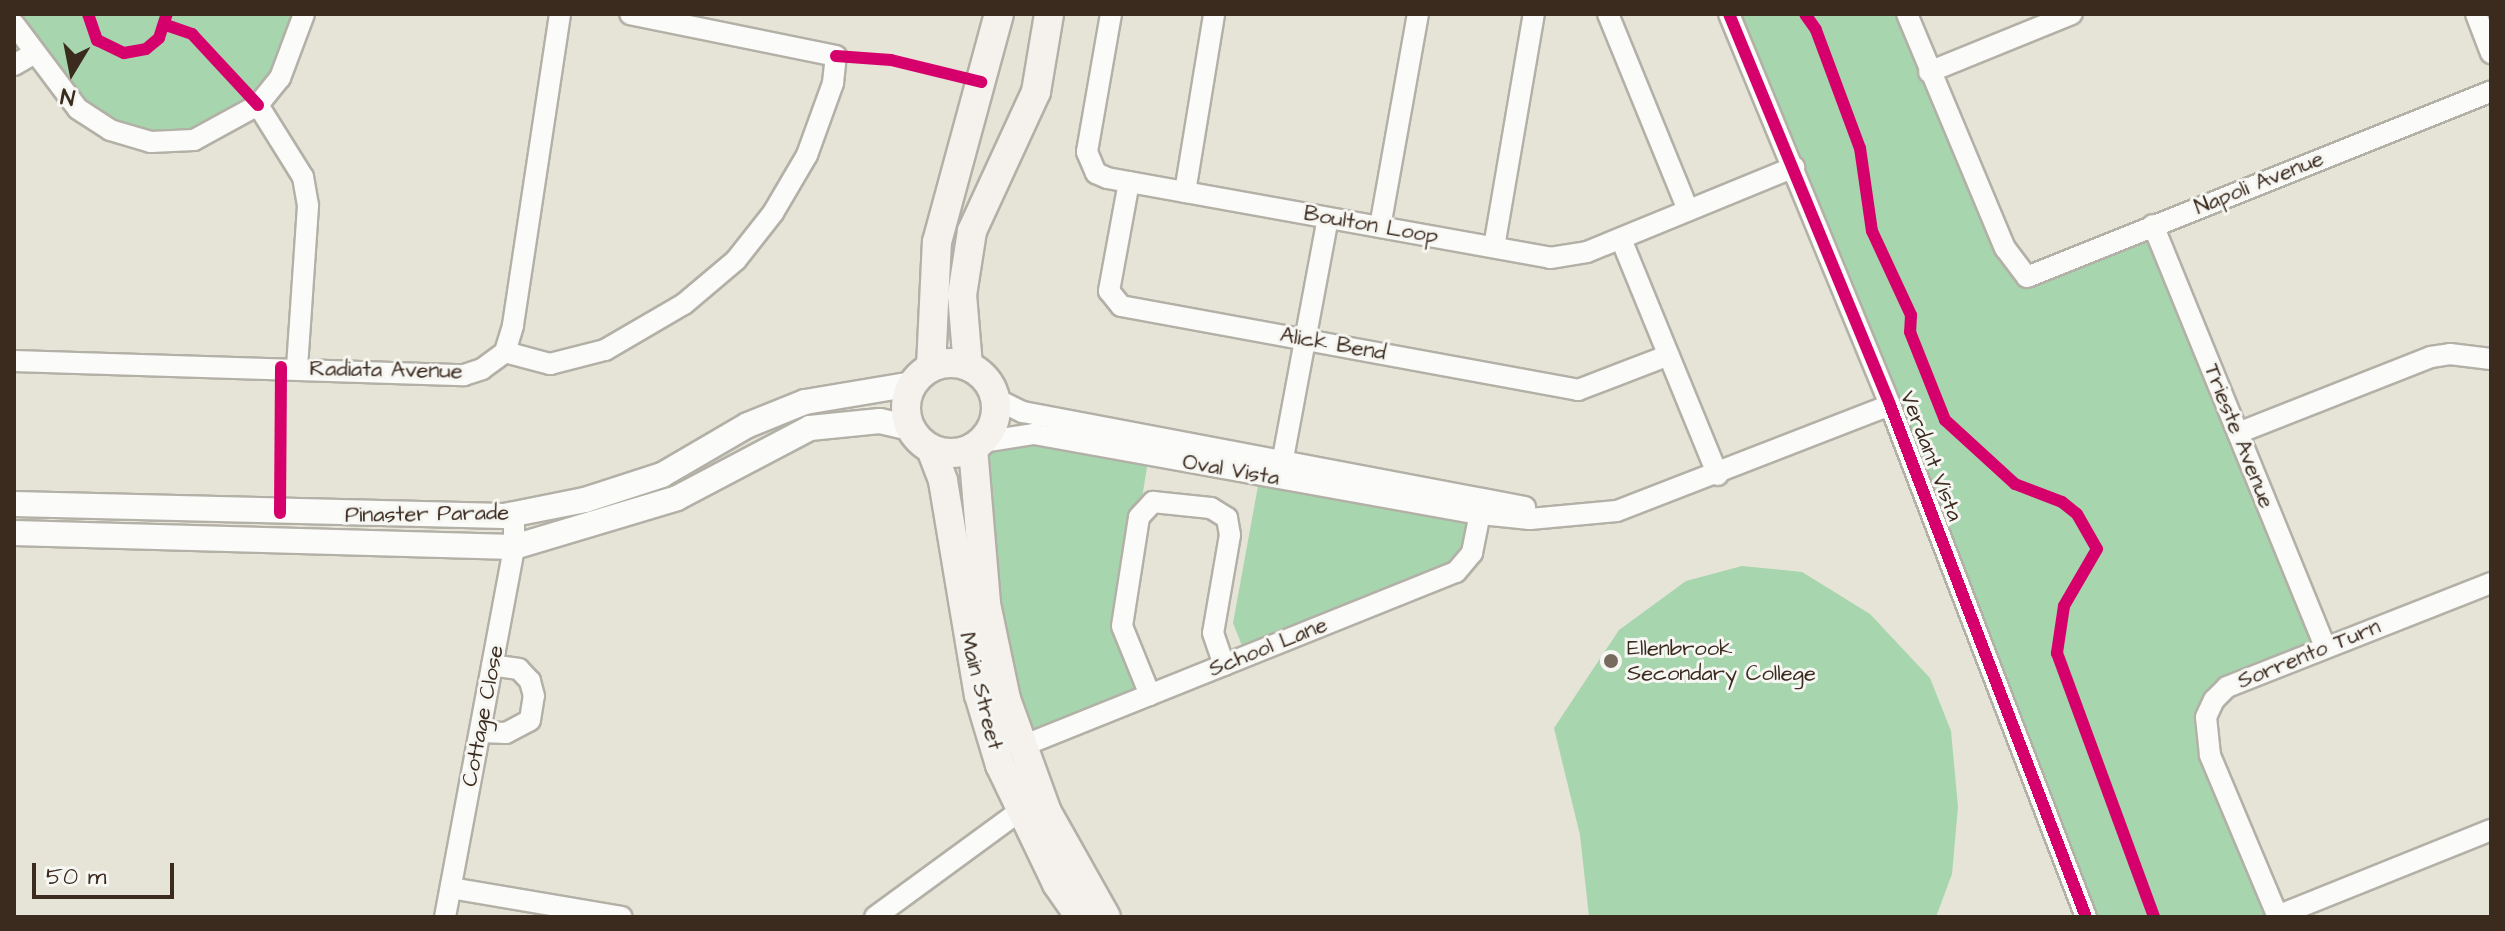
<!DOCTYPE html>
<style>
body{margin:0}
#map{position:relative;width:2505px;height:931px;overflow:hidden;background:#e6e4d6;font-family:"Architects Daughter",sans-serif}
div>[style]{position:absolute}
.green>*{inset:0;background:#a7d5ad}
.roads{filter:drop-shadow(2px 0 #b3b0a7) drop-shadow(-2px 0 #b3b0a7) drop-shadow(0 2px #b3b0a7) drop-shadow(0 -2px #b3b0a7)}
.minor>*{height:20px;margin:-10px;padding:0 10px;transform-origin:10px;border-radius:10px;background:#fbfbf9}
.tertiary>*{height:24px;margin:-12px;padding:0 12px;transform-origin:12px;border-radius:12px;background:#fbfbf9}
.secondary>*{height:28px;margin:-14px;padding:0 14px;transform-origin:14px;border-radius:14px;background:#f5f2ee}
.secondary>.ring{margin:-14px;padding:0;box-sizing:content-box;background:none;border:28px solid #f5f2ee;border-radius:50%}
.cycleway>*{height:12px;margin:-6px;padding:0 6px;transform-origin:6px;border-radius:6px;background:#d6006c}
.dots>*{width:22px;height:22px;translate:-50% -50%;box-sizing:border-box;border:4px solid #f6f6f2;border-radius:50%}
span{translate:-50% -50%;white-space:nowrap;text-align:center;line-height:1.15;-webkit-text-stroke:6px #f6f6f2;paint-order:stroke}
.street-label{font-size:22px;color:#3b2a1e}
.poi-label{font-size:22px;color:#3b2a1e}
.left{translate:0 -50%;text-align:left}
.frame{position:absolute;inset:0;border:16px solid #3b2a1e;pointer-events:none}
.north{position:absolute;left:32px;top:32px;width:80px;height:80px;-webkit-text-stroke:6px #f6f6f2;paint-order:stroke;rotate:190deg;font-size:22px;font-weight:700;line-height:32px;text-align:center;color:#3b2a1e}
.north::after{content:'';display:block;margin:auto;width:28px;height:36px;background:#3b2a1e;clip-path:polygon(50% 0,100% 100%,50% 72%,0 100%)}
.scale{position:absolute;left:32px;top:863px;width:142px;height:36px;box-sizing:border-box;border:4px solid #3b2a1e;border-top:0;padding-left:10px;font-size:24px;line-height:28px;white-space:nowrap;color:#3b2a1e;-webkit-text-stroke:6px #f6f6f2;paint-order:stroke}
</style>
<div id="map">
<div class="green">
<div style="clip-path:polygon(298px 14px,287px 51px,254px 99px,194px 133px,150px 135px,112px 126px,81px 104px,14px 15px)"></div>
<div style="clip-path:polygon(1729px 14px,1907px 14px,2027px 276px,2153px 225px,2325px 647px,2227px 687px,2206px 717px,2277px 917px,2086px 917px)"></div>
<div style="clip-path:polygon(1005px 436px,1149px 455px,1123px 615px,1150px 695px,1020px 747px,1006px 699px,982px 442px)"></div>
<div style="clip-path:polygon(1260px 475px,1480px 514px,1465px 564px,1246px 656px,1233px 623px)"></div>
<div style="clip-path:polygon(1742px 566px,1802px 572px,1870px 614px,1930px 678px,1951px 731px,1958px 807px,1952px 874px,1936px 917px,1589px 917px,1580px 835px,1554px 728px,1619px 630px,1686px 581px)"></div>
</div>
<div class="roads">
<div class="minor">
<div style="left:1111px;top:14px;width:140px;rotate:99.9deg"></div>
<div style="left:1087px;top:152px;width:23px;rotate:67deg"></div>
<div style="left:1096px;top:173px;width:12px;rotate:24deg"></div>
<div style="left:1107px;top:178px;width:450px;rotate:10.2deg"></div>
<div style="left:1550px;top:258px;width:37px;rotate:-9deg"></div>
<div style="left:1587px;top:252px;width:224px;rotate:-22.3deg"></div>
<div style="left:1608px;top:14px;width:212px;rotate:67.8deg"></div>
<div style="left:1729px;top:14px;width:423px;rotate:67.6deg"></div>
<div style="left:1890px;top:405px;width:548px;rotate:69.05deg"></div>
<div style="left:1907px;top:14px;width:254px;rotate:67.3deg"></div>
<div style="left:2005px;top:248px;width:36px;rotate:53deg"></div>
<div style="left:2027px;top:277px;width:500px;rotate:-21.8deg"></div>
<div style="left:2476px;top:14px;width:42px;rotate:69deg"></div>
<div style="left:14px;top:24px;width:106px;rotate:53deg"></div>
<div style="left:78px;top:109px;width:38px;rotate:33deg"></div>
<div style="left:110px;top:130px;width:43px;rotate:16.3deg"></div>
<div style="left:151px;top:142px;width:43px;rotate:-2.7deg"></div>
<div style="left:194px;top:140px;width:73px;rotate:-28.7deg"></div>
<div style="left:258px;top:105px;width:35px;rotate:-51deg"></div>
<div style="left:280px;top:78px;width:68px;rotate:-69.4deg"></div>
<div style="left:14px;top:65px;width:22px;rotate:-30deg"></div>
<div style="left:1929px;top:72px;width:154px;rotate:-22.1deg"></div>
<div style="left:258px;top:105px;width:85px;rotate:58deg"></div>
<div style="left:303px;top:177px;width:29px;rotate:80deg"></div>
<div style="left:308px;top:206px;width:162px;rotate:93.9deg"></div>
<div style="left:1129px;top:182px;width:111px;rotate:100.4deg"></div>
<div style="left:1109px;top:291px;width:19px;rotate:51deg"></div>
<div style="left:1121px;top:306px;width:465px;rotate:10.4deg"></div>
<div style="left:1578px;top:390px;width:97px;rotate:-21deg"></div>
<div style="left:1185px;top:192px;width:180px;rotate:-80.7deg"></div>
<div style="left:2153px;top:225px;width:456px;rotate:67.8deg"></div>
<div style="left:1380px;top:227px;width:216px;rotate:-79.9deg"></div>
<div style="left:1621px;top:239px;width:255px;rotate:67.7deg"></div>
<div style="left:1494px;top:247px;width:236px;rotate:-80.3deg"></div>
<div style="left:505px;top:352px;width:47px;rotate:14.9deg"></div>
<div style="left:550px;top:364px;width:57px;rotate:-14.3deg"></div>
<div style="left:605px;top:350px;width:91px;rotate:-30.2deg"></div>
<div style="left:684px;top:304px;width:68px;rotate:-40.2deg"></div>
<div style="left:736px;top:260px;width:60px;rotate:-51.8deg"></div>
<div style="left:773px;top:213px;width:67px;rotate:-59.6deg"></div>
<div style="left:807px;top:155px;width:77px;rotate:-70.1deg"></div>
<div style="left:833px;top:83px;width:27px;rotate:-84deg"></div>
<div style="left:836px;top:56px;width:210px;rotate:-168.5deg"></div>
<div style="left:14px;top:361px;width:450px;rotate:1.8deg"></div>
<div style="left:464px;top:375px;width:19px;rotate:-18deg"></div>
<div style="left:482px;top:369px;width:29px;rotate:-36deg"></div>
<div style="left:505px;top:352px;width:28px;rotate:-73deg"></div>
<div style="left:513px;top:325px;width:315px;rotate:-81.4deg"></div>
<div style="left:996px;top:399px;width:30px;rotate:26deg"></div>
<div style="left:1023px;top:412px;width:511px;rotate:10.72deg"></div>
<div style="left:2238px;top:433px;width:207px;rotate:-21.5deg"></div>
<div style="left:2431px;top:357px;width:19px;rotate:-9deg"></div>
<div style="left:2450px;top:354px;width:41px;rotate:7deg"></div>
<div style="left:982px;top:442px;width:53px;rotate:-8.7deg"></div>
<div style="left:1034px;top:434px;width:453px;rotate:10.2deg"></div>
<div style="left:1480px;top:514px;width:50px;rotate:5.7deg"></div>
<div style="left:1530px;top:519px;width:87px;rotate:-5.3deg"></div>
<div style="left:1617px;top:511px;width:293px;rotate:-21.2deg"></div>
<div style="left:1280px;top:474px;width:260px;rotate:-79.4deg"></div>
<div style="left:1150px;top:695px;width:74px;rotate:-112.1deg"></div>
<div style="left:1122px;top:626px;width:110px;rotate:-81.1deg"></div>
<div style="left:1139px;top:517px;width:21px;rotate:-47deg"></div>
<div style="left:1153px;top:502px;width:58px;rotate:5.9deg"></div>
<div style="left:1211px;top:508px;width:19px;rotate:32deg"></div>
<div style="left:1227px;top:518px;width:17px;rotate:80deg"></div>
<div style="left:1230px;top:535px;width:99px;rotate:99.8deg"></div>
<div style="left:1213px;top:633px;width:34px;rotate:71deg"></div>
<div style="left:480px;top:732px;width:26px;rotate:2deg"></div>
<div style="left:506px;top:733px;width:27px;rotate:-28deg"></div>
<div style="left:530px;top:720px;width:24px;rotate:-81deg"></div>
<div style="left:534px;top:696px;width:16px;rotate:-105deg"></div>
<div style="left:530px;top:681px;width:16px;rotate:-133deg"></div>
<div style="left:519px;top:669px;width:27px;rotate:-172deg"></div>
<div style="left:1020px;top:747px;width:470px;rotate:-21.9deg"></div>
<div style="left:1456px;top:572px;width:25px;rotate:-50deg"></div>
<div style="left:1472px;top:553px;width:51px;rotate:-78.7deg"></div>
<div style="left:451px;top:888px;width:173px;rotate:9.6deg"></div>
<div style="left:2277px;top:916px;width:231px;rotate:-21.9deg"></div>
<div style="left:445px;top:917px;width:376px;rotate:-79.4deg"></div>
<div style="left:514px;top:547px;width:33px;rotate:-90deg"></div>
<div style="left:875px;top:917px;width:180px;rotate:-36.2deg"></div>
<div style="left:2278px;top:917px;width:176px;rotate:-112.8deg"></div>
<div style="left:2210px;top:755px;width:38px;rotate:-96deg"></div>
<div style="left:2206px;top:717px;width:19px;rotate:-65deg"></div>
<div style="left:2214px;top:700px;width:18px;rotate:-45deg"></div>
<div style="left:2227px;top:687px;width:284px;rotate:-21.5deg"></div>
</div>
<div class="tertiary">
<div style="left:14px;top:504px;width:490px;rotate:1.4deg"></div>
<div style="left:504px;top:516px;width:83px;rotate:-11.2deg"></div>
<div style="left:585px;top:500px;width:81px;rotate:-18deg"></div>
<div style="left:662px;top:475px;width:99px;rotate:-30.2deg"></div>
<div style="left:748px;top:425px;width:61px;rotate:-22deg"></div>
<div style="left:805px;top:402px;width:109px;rotate:-9.5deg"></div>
<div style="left:14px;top:533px;width:500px;rotate:1.6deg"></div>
<div style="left:514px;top:547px;width:170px;rotate:-16.7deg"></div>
<div style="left:677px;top:498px;width:150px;rotate:-27.8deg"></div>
<div style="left:810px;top:428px;width:70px;rotate:-5.7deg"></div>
<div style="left:880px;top:421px;width:31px;rotate:13deg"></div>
</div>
<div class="secondary">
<div class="ring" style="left:906px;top:363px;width:62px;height:62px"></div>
<div style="left:968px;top:366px;width:71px;rotate:-94.8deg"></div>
<div style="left:962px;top:295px;width:65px;rotate:-81.1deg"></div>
<div style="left:972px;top:231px;width:153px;rotate:-65.3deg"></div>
<div style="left:1036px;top:92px;width:79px;rotate:-80.5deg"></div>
<div style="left:931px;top:367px;width:125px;rotate:-87.3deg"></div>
<div style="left:937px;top:242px;width:236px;rotate:-74.8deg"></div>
<div style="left:973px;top:448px;width:157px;rotate:85.2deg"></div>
<div style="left:986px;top:604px;width:97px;rotate:78.1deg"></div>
<div style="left:1006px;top:699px;width:120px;rotate:70.1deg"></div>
<div style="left:1047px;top:812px;width:120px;rotate:60.7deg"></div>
<div style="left:931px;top:449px;width:34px;rotate:69deg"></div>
<div style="left:943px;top:481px;width:217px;rotate:80.5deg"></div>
<div style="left:979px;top:695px;width:73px;rotate:73.3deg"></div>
<div style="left:1000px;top:765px;width:132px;rotate:64.4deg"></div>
<div style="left:1057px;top:884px;width:40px;rotate:55.1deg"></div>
</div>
</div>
<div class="cycleway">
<div style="left:88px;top:14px;width:28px;rotate:71deg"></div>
<div style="left:97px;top:40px;width:30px;rotate:26deg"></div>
<div style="left:124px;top:53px;width:22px;rotate:-10deg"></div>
<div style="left:146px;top:49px;width:17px;rotate:-40deg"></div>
<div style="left:159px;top:38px;width:25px;rotate:-72deg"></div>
<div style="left:1729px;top:14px;width:423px;rotate:67.6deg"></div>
<div style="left:1890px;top:405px;width:548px;rotate:69.05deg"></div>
<div style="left:1805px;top:14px;width:19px;rotate:55deg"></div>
<div style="left:1816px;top:30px;width:126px;rotate:69.6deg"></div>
<div style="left:1860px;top:148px;width:84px;rotate:81.8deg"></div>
<div style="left:1872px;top:231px;width:93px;rotate:65.1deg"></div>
<div style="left:1911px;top:315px;width:17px;rotate:93deg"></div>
<div style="left:1910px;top:332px;width:95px;rotate:68.3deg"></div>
<div style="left:1945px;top:420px;width:95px;rotate:42.4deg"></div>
<div style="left:2015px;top:484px;width:50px;rotate:21deg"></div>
<div style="left:2062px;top:502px;width:19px;rotate:39deg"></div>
<div style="left:2077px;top:514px;width:40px;rotate:60.3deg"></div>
<div style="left:2097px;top:549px;width:66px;rotate:120.1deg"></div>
<div style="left:2064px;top:606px;width:48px;rotate:98.5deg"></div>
<div style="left:2057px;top:653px;width:281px;rotate:69.8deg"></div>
<div style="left:166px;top:25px;width:28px;rotate:19deg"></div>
<div style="left:192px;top:34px;width:97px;rotate:47.1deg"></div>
<div style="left:836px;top:56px;width:55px;rotate:4.2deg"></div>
<div style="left:891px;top:60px;width:93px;rotate:13.7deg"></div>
<div style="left:280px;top:513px;width:146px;rotate:-89.6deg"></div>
</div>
<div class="dots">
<div style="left:1611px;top:661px;background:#776b5e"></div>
</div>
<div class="street-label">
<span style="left:2259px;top:183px;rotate:-22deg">Napoli Avenue</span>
<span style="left:1371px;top:225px;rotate:10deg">Boulton Loop</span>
<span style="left:1333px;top:344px;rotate:10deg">Alick Bend</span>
<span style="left:386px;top:370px;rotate:1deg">Radiata Avenue</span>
<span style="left:2239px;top:436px;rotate:68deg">Trieste Avenue</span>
<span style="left:1931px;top:456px;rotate:69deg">Verdant Vista</span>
<span style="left:1231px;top:470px;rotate:10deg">Oval Vista</span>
<span style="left:427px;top:514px;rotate:-1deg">Pinaster Parade</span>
<span style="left:1268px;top:647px;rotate:-22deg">School Lane</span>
<span style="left:2309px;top:654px;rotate:-22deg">Sorrento Turn</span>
<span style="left:981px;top:691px;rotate:76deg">Main Street</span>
<span style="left:483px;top:716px;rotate:-79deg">Cottage Close</span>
</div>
<div class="poi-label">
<span class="left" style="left:1627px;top:661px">Ellenbrook<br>Secondary College</span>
</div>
<div class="frame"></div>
<div class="north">N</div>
<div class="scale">50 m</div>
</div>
